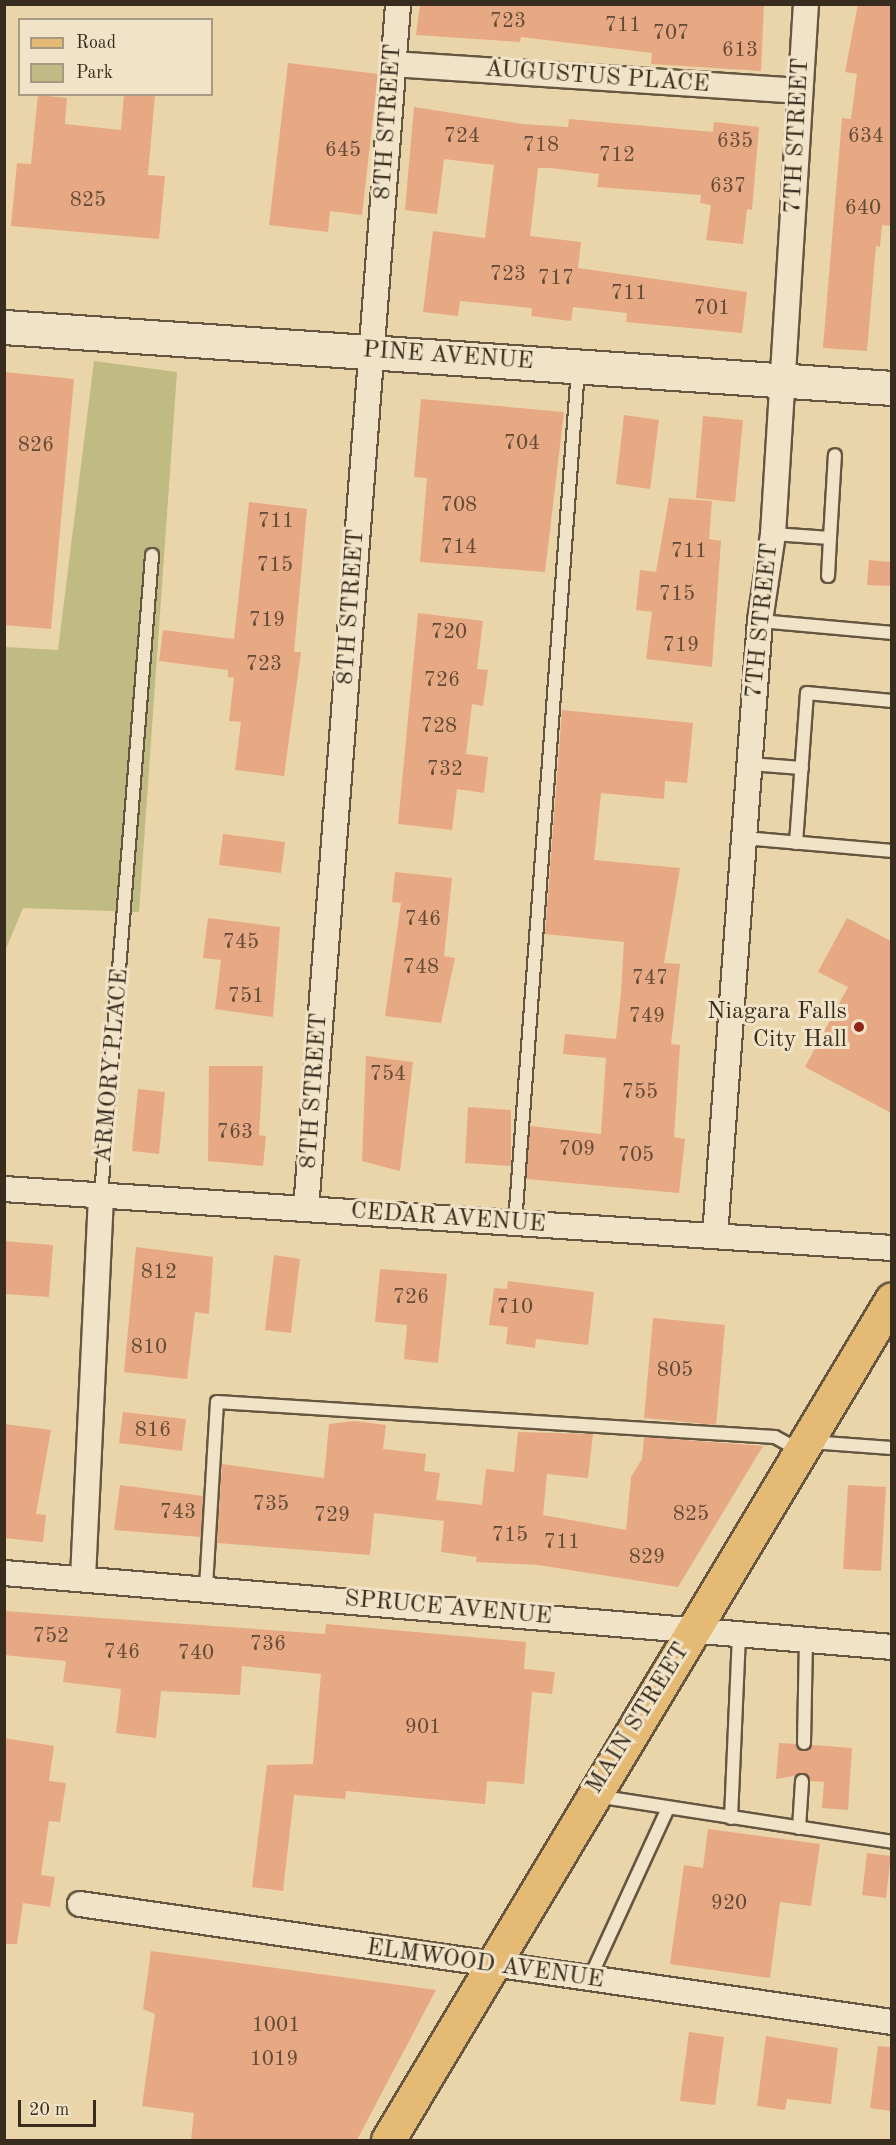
<!DOCTYPE html>
<style>
body{margin:0}
#map{position:relative;width:896px;height:2145px;overflow:hidden;background:#ead4aa;font-family:"Old Standard TT",serif}
div>[style]{position:absolute}
.green>*{inset:0;background:#bfbb83}
.building>*{inset:0;background:#e6a984}
.roads{filter:drop-shadow(2px 0 #645640) drop-shadow(-2px 0 #645640) drop-shadow(0 2px #645640) drop-shadow(0 -2px #645640)}
.lane>*{height:12px;margin:-6px;padding:0 6px;transform-origin:6px;border-radius:6px;background:#f1e3c8}
.street>*{height:24px;margin:-12px;padding:0 12px;transform-origin:12px;border-radius:12px;background:#f1e3c8}
.secondary>*{height:33px;margin:-16.5px;padding:0 16.5px;transform-origin:16.5px;border-radius:16.5px;background:#f1e3c8}
.primary>*{height:33px;margin:-16.5px;padding:0 16.5px;transform-origin:16.5px;border-radius:16.5px;background:#e5ba75}
.dots>*{width:16px;height:16px;translate:-50% -50%;box-sizing:border-box;border:3px solid #f1e3c8;border-radius:50%}
span{translate:-50% -50%;white-space:nowrap;text-align:center;line-height:1.15;-webkit-text-stroke:6px #f1e3c8;paint-order:stroke}
.number-label{font-size:21px;color:#634b37}
.number-label span{-webkit-text-stroke-width:0}
.street-label{font-size:24px;color:#372c1d}
.poi-label{font-size:24px;color:#372c1d}
.right{translate:-100% -50%;text-align:right}
.frame{position:absolute;inset:0;border:6px solid #372c1d;pointer-events:none}
.legend{position:absolute;left:18px;top:18px;width:195px;height:78px;box-sizing:border-box;background:#f1e3c8;border:2px solid #a79a84;margin:0;padding:8px 10px;list-style:none;font-size:18px;color:#372c1d}
.legend li{display:flex;align-items:center;gap:12px;height:30px}
.legend b{width:30px;border:2px solid #a79a84}
.scale{position:absolute;left:18px;top:2100px;width:78px;height:27px;box-sizing:border-box;border:3px solid #372c1d;border-top:0;padding-left:8px;font-size:18px;line-height:21px;white-space:nowrap;color:#372c1d;-webkit-text-stroke:4px #f1e3c8;paint-order:stroke}
</style>
<div id="map">
<div class="green">
<div style="clip-path:polygon(94px 361px,177px 372px,139px 912px,23px 908px,5px 951px,5px 647px,58px 650px)"></div>
</div>
<div class="building">
<div style="clip-path:polygon(420px 4px,764px 4px,761px 71px,651px 64px,652px 53px,521px 37px,520px 42px,416px 35px)"></div>
<div style="clip-path:polygon(858px 4px,891px 4px,891px 226px,882px 225px,880px 247px,876px 246px,867px 351px,823px 348px,842px 118px,851px 119px,857px 74px,845px 72px)"></div>
<div style="clip-path:polygon(288px 63px,378px 74px,362px 215px,330px 211px,328px 232px,269px 225px)"></div>
<div style="clip-path:polygon(124px 94px,155px 94px,148px 175px,165px 176px,159px 239px,11px 226px,17px 163px,31px 164px,38px 95px,67px 98px,65px 124px,121px 130px)"></div>
<div style="clip-path:polygon(414px 107px,522px 124px,568px 127px,569px 119px,713px 132px,714px 122px,759px 127px,752px 210px,747px 209px,743px 244px,706px 240px,711px 205px,700px 203px,701px 195px,597px 187px,599px 174px,550px 168px,538px 168px,530px 236px,581px 242px,578px 268px,747px 292px,742px 333px,626px 322px,627px 313px,573px 307px,571px 321px,531px 316px,532px 308px,460px 301px,458px 316px,423px 312px,433px 231px,485px 238px,494px 165px,444px 159px,437px 214px,405px 210px)"></div>
<div style="clip-path:polygon(4px 372px,74px 379px,51px 629px,4px 625px)"></div>
<div style="clip-path:polygon(421px 399px,564px 412px,545px 572px,420px 562px,427px 478px,414px 477px)"></div>
<div style="clip-path:polygon(624px 415px,659px 420px,650px 489px,616px 484px)"></div>
<div style="clip-path:polygon(703px 416px,743px 420px,735px 502px,696px 498px)"></div>
<div style="clip-path:polygon(669px 498px,712px 501px,709px 539px,721px 541px,712px 667px,646px 659px,652px 612px,636px 610px,640px 570px,656px 572px)"></div>
<div style="clip-path:polygon(249px 502px,307px 509px,294px 652px,301px 652px,284px 776px,235px 770px,241px 722px,229px 721px,234px 678px,228px 677px,228px 670px,159px 661px,163px 630px,234px 639px)"></div>
<div style="clip-path:polygon(869px 560px,891px 562px,891px 586px,867px 585px)"></div>
<div style="clip-path:polygon(418px 613px,483px 621px,477px 669px,488px 670px,483px 706px,472px 704px,466px 754px,488px 757px,484px 793px,457px 789px,452px 830px,398px 824px)"></div>
<div style="clip-path:polygon(562px 710px,693px 723px,687px 783px,665px 781px,664px 799px,601px 793px,594px 860px,680px 868px,664px 963px,680px 964px,671px 1044px,680px 1045px,674px 1137px,685px 1139px,679px 1193px,526px 1179px,530px 1126px,601px 1134px,606px 1058px,563px 1054px,565px 1034px,616px 1039px,621px 993px,624px 942px,545px 934px)"></div>
<div style="clip-path:polygon(223px 834px,285px 842px,281px 873px,219px 865px)"></div>
<div style="clip-path:polygon(395px 872px,452px 878px,444px 956px,455px 958px,441px 1023px,385px 1016px,401px 903px,392px 902px)"></div>
<div style="clip-path:polygon(208px 918px,280px 927px,273px 1017px,215px 1009px,221px 960px,203px 958px)"></div>
<div style="clip-path:polygon(847px 918px,891px 941px,891px 1113px,805px 1067px,848px 987px,818px 972px)"></div>
<div style="clip-path:polygon(366px 1056px,413px 1062px,400px 1171px,362px 1161px)"></div>
<div style="clip-path:polygon(209px 1066px,263px 1066px,259px 1135px,266px 1136px,263px 1166px,208px 1161px)"></div>
<div style="clip-path:polygon(138px 1089px,165px 1092px,159px 1154px,132px 1151px)"></div>
<div style="clip-path:polygon(468px 1107px,511px 1110px,511px 1166px,465px 1163px)"></div>
<div style="clip-path:polygon(4px 1241px,53px 1245px,49px 1297px,4px 1294px)"></div>
<div style="clip-path:polygon(136px 1247px,213px 1257px,209px 1314px,195px 1312px,187px 1379px,124px 1372px)"></div>
<div style="clip-path:polygon(274px 1255px,300px 1259px,291px 1333px,265px 1330px)"></div>
<div style="clip-path:polygon(380px 1269px,447px 1274px,438px 1363px,404px 1359px,407px 1325px,375px 1322px)"></div>
<div style="clip-path:polygon(508px 1281px,594px 1292px,588px 1345px,536px 1339px,535px 1348px,506px 1344px,508px 1327px,489px 1325px,494px 1288px,507px 1289px)"></div>
<div style="clip-path:polygon(653px 1318px,725px 1325px,716px 1425px,644px 1418px)"></div>
<div style="clip-path:polygon(123px 1412px,186px 1419px,182px 1451px,119px 1443px)"></div>
<div style="clip-path:polygon(355px 1421px,386px 1425px,383px 1449px,426px 1454px,424px 1471px,440px 1473px,436px 1500px,482px 1505px,486px 1469px,514px 1472px,518px 1432px,593px 1434px,588px 1478px,547px 1474px,543px 1515px,626px 1530px,631px 1477px,642px 1459px,644px 1437px,763px 1446px,678px 1587px,538px 1565px,476px 1562px,477px 1557px,441px 1552px,444px 1521px,374px 1513px,370px 1555px,217px 1543px,222px 1464px,324px 1478px,329px 1424px)"></div>
<div style="clip-path:polygon(4px 1424px,51px 1430px,36px 1514px,46px 1515px,43px 1542px,4px 1538px)"></div>
<div style="clip-path:polygon(120px 1485px,203px 1496px,201px 1537px,114px 1530px)"></div>
<div style="clip-path:polygon(848px 1485px,886px 1487px,881px 1571px,843px 1569px)"></div>
<div style="clip-path:polygon(4px 1611px,325px 1634px,326px 1624px,526px 1642px,524px 1669px,555px 1672px,552px 1694px,532px 1692px,524px 1784px,487px 1781px,485px 1804px,346px 1791px,345px 1799px,294px 1795px,283px 1891px,252px 1887px,267px 1765px,313px 1764px,321px 1674px,242px 1666px,240px 1695px,161px 1691px,156px 1738px,116px 1733px,121px 1689px,63px 1682px,66px 1661px,4px 1655px)"></div>
<div style="clip-path:polygon(4px 1738px,54px 1746px,49px 1781px,66px 1783px,60px 1822px,49px 1821px,41px 1875px,55px 1877px,50px 1907px,23px 1903px,17px 1944px,4px 1944px)"></div>
<div style="clip-path:polygon(779px 1743px,796px 1744px,803px 1751px,812px 1745px,852px 1748px,848px 1810px,822px 1808px,824px 1782px,810px 1781px,806px 1774px,776px 1779px)"></div>
<div style="clip-path:polygon(708px 1829px,820px 1844px,811px 1906px,780px 1902px,770px 1978px,670px 1964px,684px 1865px,703px 1868px)"></div>
<div style="clip-path:polygon(867px 1853px,891px 1856px,886px 1898px,862px 1895px)"></div>
<div style="clip-path:polygon(151px 1951px,436px 1990px,357px 2140px,191px 2140px,194px 2113px,142px 2106px,155px 2014px,143px 2009px)"></div>
<div style="clip-path:polygon(689px 2032px,724px 2037px,715px 2105px,680px 2101px)"></div>
<div style="clip-path:polygon(766px 2036px,838px 2048px,831px 2104px,787px 2099px,785px 2110px,757px 2106px)"></div>
<div style="clip-path:polygon(878px 2046px,891px 2047px,891px 2111px,870px 2108px)"></div>
</div>
<div class="roads">
<div class="lane">
<div style="left:773px;top:534px;width:57px;rotate:4deg"></div>
<div style="left:830px;top:538px;width:38px;rotate:93deg"></div>
<div style="left:830px;top:538px;width:83px;rotate:-86.6deg"></div>
<div style="left:760px;top:621px;width:133px;rotate:5.2deg"></div>
<div style="left:749px;top:764px;width:53px;rotate:4.3deg"></div>
<div style="left:744px;top:838px;width:149px;rotate:5deg"></div>
<div style="left:796px;top:843px;width:150px;rotate:-85.8deg"></div>
<div style="left:807px;top:693px;width:85px;rotate:5.4deg"></div>
<div style="left:101px;top:1195px;width:642px;rotate:-85.44deg"></div>
<div style="left:515px;top:1223px;width:856px;rotate:-85.78deg"></div>
<div style="left:810px;top:1442px;width:82px;rotate:4.2deg"></div>
<div style="left:206px;top:1587px;width:185px;rotate:-86.6deg"></div>
<div style="left:217px;top:1402px;width:559px;rotate:3.59deg"></div>
<div style="left:775px;top:1437px;width:26px;rotate:29deg"></div>
<div style="left:804px;top:1743px;width:103px;rotate:-88.9deg"></div>
<div style="left:596px;top:1796px;width:300px;rotate:8.8deg"></div>
<div style="left:731px;top:1818px;width:182px;rotate:-87.5deg"></div>
<div style="left:799px;top:1828px;width:47px;rotate:-86.3deg"></div>
<div style="left:589px;top:1980px;width:189px;rotate:-65.3deg"></div>
</div>
<div class="street">
<div style="left:393px;top:64px;width:408px;rotate:3.8deg"></div>
<div style="left:4px;top:1189px;width:890px;rotate:3.8deg"></div>
<div style="left:306px;top:1209px;width:1209px;rotate:-85.63deg"></div>
<div style="left:715px;top:1236px;width:617px;rotate:-85.82deg"></div>
<div style="left:760px;top:621px;width:88px;rotate:-81.5deg"></div>
<div style="left:773px;top:534px;width:531px;rotate:-86.44deg"></div>
<div style="left:4px;top:1573px;width:891px;rotate:4.76deg"></div>
<div style="left:83px;top:1578px;width:383px;rotate:-87.3deg"></div>
<div style="left:80px;top:1904px;width:821px;rotate:8.27deg"></div>
</div>
<div class="secondary">
<div style="left:4px;top:327px;width:890px;rotate:3.93deg"></div>
</div>
<div class="primary">
<div style="left:388px;top:2140px;width:980px;rotate:-59.07deg"></div>
</div>
</div>
<div class="dots">
<div style="left:859px;top:1027px;background:#8f2418"></div>
</div>
<div class="number-label">
<span style="left:508px;top:22px">723</span>
<span style="left:623px;top:26px">711</span>
<span style="left:671px;top:34px">707</span>
<span style="left:740px;top:51px">613</span>
<span style="left:462px;top:137px">724</span>
<span style="left:866px;top:137px">634</span>
<span style="left:735px;top:142px">635</span>
<span style="left:541px;top:146px">718</span>
<span style="left:343px;top:151px">645</span>
<span style="left:617px;top:156px">712</span>
<span style="left:728px;top:187px">637</span>
<span style="left:88px;top:201px">825</span>
<span style="left:863px;top:209px">640</span>
<span style="left:508px;top:275px">723</span>
<span style="left:556px;top:279px">717</span>
<span style="left:629px;top:294px">711</span>
<span style="left:712px;top:309px">701</span>
<span style="left:522px;top:444px">704</span>
<span style="left:36px;top:446px">826</span>
<span style="left:459px;top:506px">708</span>
<span style="left:276px;top:522px">711</span>
<span style="left:459px;top:548px">714</span>
<span style="left:689px;top:552px">711</span>
<span style="left:275px;top:566px">715</span>
<span style="left:677px;top:595px">715</span>
<span style="left:267px;top:621px">719</span>
<span style="left:449px;top:633px">720</span>
<span style="left:681px;top:646px">719</span>
<span style="left:264px;top:665px">723</span>
<span style="left:442px;top:681px">726</span>
<span style="left:439px;top:727px">728</span>
<span style="left:445px;top:770px">732</span>
<span style="left:423px;top:920px">746</span>
<span style="left:241px;top:943px">745</span>
<span style="left:421px;top:968px">748</span>
<span style="left:650px;top:979px">747</span>
<span style="left:246px;top:997px">751</span>
<span style="left:647px;top:1017px">749</span>
<span style="left:388px;top:1075px">754</span>
<span style="left:640px;top:1093px">755</span>
<span style="left:235px;top:1133px">763</span>
<span style="left:577px;top:1150px">709</span>
<span style="left:636px;top:1156px">705</span>
<span style="left:159px;top:1273px">812</span>
<span style="left:411px;top:1298px">726</span>
<span style="left:515px;top:1308px">710</span>
<span style="left:149px;top:1348px">810</span>
<span style="left:675px;top:1371px">805</span>
<span style="left:153px;top:1431px">816</span>
<span style="left:271px;top:1505px">735</span>
<span style="left:178px;top:1513px">743</span>
<span style="left:691px;top:1515px">825</span>
<span style="left:332px;top:1516px">729</span>
<span style="left:510px;top:1536px">715</span>
<span style="left:562px;top:1543px">711</span>
<span style="left:647px;top:1558px">829</span>
<span style="left:51px;top:1637px">752</span>
<span style="left:268px;top:1645px">736</span>
<span style="left:122px;top:1653px">746</span>
<span style="left:196px;top:1654px">740</span>
<span style="left:423px;top:1728px">901</span>
<span style="left:729px;top:1904px">920</span>
<span style="left:276px;top:2026px">1001</span>
<span style="left:274px;top:2060px">1019</span>
</div>
<div class="street-label">
<span style="left:597px;top:78px;rotate:4deg">AUGUSTUS PLACE</span>
<span style="left:389px;top:122px;rotate:-86deg">8TH STREET</span>
<span style="left:798px;top:136px;rotate:-87deg">7TH STREET</span>
<span style="left:448px;top:357px;rotate:4deg">PINE AVENUE</span>
<span style="left:352px;top:607px;rotate:-86deg">8TH STREET</span>
<span style="left:763px;top:621px;rotate:-84deg">7TH STREET</span>
<span style="left:113px;top:1066px;rotate:-85deg">ARMORY PLACE</span>
<span style="left:315px;top:1091px;rotate:-86deg">8TH STREET</span>
<span style="left:448px;top:1219px;rotate:4deg">CEDAR AVENUE</span>
<span style="left:448px;top:1609px;rotate:5deg">SPRUCE AVENUE</span>
<span style="left:639px;top:1719px;rotate:-58deg">MAIN STREET</span>
<span style="left:485px;top:1965px;rotate:8deg">ELMWOOD AVENUE</span>
</div>
<div class="poi-label">
<span class="right" style="left:847px;top:1027px">Niagara Falls<br>City Hall</span>
</div>
<div class="frame"></div>
<ul class="legend">
<li><b style="height:8px;background:#e5ba75"></b>Road</li>
<li><b style="height:16px;background:#bfbb83"></b>Park</li>
</ul>
<div class="scale">20 m</div>
</div>
